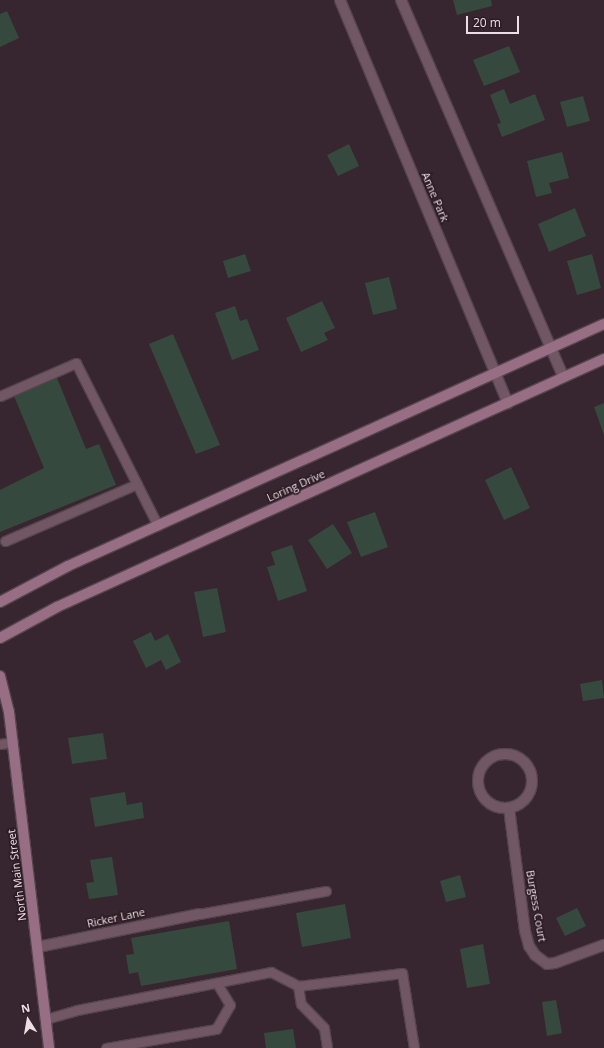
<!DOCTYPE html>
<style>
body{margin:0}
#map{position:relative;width:604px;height:1048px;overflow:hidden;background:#37262f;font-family:"Open Sans",sans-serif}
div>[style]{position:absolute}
.building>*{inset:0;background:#36493e}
.roads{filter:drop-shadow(1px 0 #54444c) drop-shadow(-1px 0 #54444c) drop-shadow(0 1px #54444c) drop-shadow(0 -1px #54444c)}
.lane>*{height:9px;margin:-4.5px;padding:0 4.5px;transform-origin:4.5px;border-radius:4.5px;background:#715764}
.street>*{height:10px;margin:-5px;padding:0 5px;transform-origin:5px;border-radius:5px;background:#715764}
.street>.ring{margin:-5px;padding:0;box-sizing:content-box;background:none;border:10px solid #715764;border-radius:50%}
.secondary>*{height:10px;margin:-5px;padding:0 5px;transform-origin:5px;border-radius:5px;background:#976e84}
span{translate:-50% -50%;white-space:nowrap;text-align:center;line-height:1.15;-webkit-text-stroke:3.5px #2d1c25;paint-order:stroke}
.street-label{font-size:11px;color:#ebdfe5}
.north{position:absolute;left:8px;top:1000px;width:40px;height:40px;-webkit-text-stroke:3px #2d1c25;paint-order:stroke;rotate:349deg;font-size:11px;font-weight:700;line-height:16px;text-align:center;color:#ebdfe5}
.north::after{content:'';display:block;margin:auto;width:14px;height:18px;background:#ebdfe5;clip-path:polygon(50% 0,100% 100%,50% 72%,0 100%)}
.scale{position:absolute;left:466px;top:16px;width:53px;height:18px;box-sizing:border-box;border:2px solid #ebdfe5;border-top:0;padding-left:5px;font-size:12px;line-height:14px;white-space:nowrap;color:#ebdfe5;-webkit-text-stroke:3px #2d1c25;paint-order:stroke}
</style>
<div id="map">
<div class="building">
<div style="clip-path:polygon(453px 0,491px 0,492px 6px,457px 15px)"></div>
<div style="clip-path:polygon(7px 11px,19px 38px,0 47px,0 14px)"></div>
<div style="clip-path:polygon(509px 46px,520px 72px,484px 86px,473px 60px)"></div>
<div style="clip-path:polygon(504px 89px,510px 104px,535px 94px,545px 120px,502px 137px,497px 124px,501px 123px,490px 95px)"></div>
<div style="clip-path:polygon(583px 96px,590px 121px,567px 127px,560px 102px)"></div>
<div style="clip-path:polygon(349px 144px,359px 166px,338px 176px,327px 155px)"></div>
<div style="clip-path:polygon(562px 152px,569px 178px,549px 183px,552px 193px,536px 197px,527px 161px)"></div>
<div style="clip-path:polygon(575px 208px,586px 236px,549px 252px,538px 224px)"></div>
<div style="clip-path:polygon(245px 254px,251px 271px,228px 278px,223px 261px)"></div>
<div style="clip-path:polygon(592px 254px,601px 288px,577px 295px,567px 261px)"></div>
<div style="clip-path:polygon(389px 277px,397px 309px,373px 315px,365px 283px)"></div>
<div style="clip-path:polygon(322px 301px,335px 328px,324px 333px,328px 340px,301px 352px,286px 318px)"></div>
<div style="clip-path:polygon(235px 306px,240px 321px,247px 319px,259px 350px,232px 360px,215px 313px)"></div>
<div style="clip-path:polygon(173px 334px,220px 445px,196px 454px,149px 344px)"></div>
<div style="clip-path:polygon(57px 378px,86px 449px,99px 444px,116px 485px,0 532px,0 490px,44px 468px,14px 396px)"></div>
<div style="clip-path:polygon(604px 403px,604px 435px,594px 407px)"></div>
<div style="clip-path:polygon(511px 467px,530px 508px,504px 520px,485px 480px)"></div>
<div style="clip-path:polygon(375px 512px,388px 547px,361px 557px,347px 522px)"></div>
<div style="clip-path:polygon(333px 524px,352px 553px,327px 569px,308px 540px)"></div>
<div style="clip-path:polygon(292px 545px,307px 591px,278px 601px,267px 567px,275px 565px,271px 552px)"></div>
<div style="clip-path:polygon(217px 588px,226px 632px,203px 637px,194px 592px)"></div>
<div style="clip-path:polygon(151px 632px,155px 641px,168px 634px,181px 662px,166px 670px,161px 660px,146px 668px,133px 641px)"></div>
<div style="clip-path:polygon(602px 680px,604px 698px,583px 701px,580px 684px)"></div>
<div style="clip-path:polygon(103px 733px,107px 759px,72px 764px,68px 738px)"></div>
<div style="clip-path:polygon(125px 792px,127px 805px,142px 802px,144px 818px,95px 827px,90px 798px)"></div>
<div style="clip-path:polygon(112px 857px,118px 895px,89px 899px,86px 883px,94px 882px,90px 860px)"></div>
<div style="clip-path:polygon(460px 875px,466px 897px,446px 902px,440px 881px)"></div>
<div style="clip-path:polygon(345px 904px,351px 938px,302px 947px,296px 913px)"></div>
<div style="clip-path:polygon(577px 908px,586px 926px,565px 936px,556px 918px)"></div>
<div style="clip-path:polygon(229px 921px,237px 969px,141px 986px,138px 972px,129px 974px,126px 955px,134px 954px,131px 938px)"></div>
<div style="clip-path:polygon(483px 944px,490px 984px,467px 988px,460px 949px)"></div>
<div style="clip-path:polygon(556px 1000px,562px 1033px,547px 1036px,542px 1002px)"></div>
<div style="clip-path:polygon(293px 1029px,296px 1048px,266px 1048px,264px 1033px)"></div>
</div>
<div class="roads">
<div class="lane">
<div style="left:0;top:396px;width:83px;rotate:-23.5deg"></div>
<div style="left:76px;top:363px;width:182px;rotate:63.3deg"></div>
<div style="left:5px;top:541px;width:144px;rotate:-23.4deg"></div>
<div style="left:0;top:744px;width:13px;rotate:-9deg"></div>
<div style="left:199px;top:914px;width:129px;rotate:-10.3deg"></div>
<div style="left:298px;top:986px;width:18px;rotate:81deg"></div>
<div style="left:301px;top:1004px;width:33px;rotate:46deg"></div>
<div style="left:324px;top:1028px;width:20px;rotate:81deg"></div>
<div style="left:46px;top:1019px;width:32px;rotate:-16deg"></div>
<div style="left:77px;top:1010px;width:198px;rotate:-11.1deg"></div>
<div style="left:271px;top:972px;width:30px;rotate:27deg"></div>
<div style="left:298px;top:986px;width:105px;rotate:-7.1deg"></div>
<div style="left:402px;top:973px;width:76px;rotate:80.9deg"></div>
<div style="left:106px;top:1048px;width:112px;rotate:-9.8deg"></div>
<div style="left:216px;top:1029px;width:28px;rotate:-60deg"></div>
<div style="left:230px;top:1005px;width:26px;rotate:-121deg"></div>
</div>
<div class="street">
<div style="left:340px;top:0;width:437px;rotate:67.4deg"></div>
<div style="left:401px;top:0;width:410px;rotate:66.7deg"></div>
<div class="ring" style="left:478px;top:754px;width:44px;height:44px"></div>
<div style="left:509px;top:808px;width:124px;rotate:82.6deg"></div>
<div style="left:525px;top:931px;width:16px;rotate:75deg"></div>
<div style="left:529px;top:946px;width:11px;rotate:56deg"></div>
<div style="left:535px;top:955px;width:15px;rotate:37deg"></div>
<div style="left:547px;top:964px;width:8px;rotate:-7deg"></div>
<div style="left:555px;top:963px;width:52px;rotate:-20.2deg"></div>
<div style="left:38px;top:947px;width:164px;rotate:-11.6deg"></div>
</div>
<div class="secondary">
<div style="left:0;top:602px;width:77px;rotate:-27.9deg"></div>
<div style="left:68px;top:566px;width:588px;rotate:-24.3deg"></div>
<div style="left:0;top:638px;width:65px;rotate:-28.5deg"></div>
<div style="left:57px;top:607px;width:601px;rotate:-24.39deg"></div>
<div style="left:0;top:676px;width:37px;rotate:76deg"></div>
<div style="left:9px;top:712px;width:338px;rotate:83.2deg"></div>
</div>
</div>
<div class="street-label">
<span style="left:435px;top:197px;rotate:67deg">Anne Park</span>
<span style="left:296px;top:486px;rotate:-24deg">Loring Drive</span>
<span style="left:17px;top:875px;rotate:-97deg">North Main Street</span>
<span style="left:536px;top:906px;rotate:80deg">Burgess Court</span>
<span style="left:116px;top:918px;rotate:-12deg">Ricker Lane</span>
</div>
<div class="north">N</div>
<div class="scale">20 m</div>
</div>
